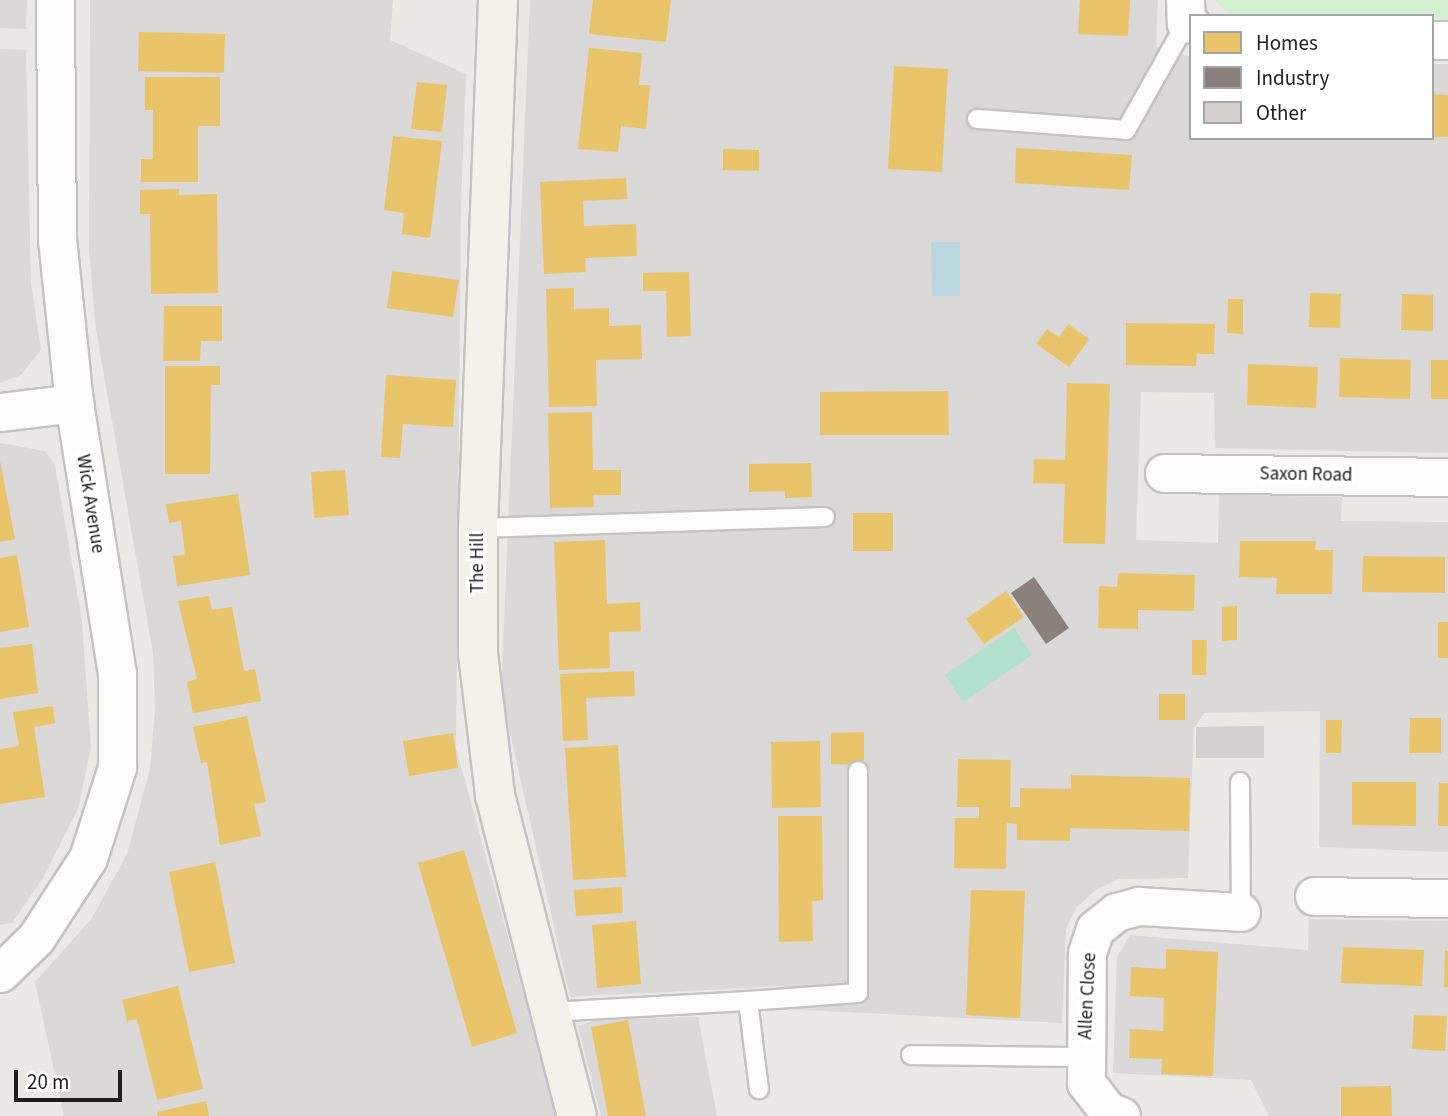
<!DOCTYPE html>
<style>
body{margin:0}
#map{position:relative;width:1448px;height:1116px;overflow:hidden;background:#ebe9e6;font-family:"Source Sans 3",sans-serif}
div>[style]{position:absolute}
.residential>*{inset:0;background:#dad9d7}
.park>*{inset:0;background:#d4f1d4}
.pitch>*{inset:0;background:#b2e1ce}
.water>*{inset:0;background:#bad6de}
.homes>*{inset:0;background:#e9c46a}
.industry>*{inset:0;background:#8a817c}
.building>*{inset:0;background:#d2cfcd}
.roads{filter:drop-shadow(2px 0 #c4c3c2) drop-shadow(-2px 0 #c4c3c2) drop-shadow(0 2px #c4c3c2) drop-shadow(0 -2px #c4c3c2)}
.lane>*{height:18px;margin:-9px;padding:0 9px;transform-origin:9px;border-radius:9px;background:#fcfcfb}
.street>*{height:37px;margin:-18.5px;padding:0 18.5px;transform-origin:18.5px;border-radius:18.5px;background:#fcfcfb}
.secondary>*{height:38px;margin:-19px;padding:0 19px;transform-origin:19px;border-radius:19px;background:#f2f2ea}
span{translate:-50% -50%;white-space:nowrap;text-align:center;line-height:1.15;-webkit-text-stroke:7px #fff;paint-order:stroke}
.street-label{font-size:19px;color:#1d1d1d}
.legend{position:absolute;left:1189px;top:14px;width:245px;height:126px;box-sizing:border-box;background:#fff;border:2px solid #a5a5a5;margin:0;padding:9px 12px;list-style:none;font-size:21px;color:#1d1d1d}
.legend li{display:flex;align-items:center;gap:14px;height:35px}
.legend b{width:35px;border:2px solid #a5a5a5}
.scale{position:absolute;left:14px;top:1070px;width:108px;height:32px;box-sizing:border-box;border:4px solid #1d1d1d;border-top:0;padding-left:9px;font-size:21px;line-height:24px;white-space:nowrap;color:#1d1d1d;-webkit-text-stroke:5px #fff;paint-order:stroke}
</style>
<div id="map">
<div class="residential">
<div style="clip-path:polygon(0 0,27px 0,26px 29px,0 28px)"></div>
<div style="clip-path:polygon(90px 0,393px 0,390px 40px,466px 74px,461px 205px,456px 748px,557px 1116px,64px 1116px,35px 982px,92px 918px,127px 854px,150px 769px,155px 709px,153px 653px,96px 330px,89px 251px)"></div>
<div style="clip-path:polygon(530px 0,1158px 0,1156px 46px,1191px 57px,1191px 138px,1432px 138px,1432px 64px,1448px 64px,1448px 453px,1215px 448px,1214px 393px,1141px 392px,1136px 540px,1218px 543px,1219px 495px,1342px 497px,1341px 521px,1448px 522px,1448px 852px,1319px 847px,1320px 711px,1204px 713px,1194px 728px,1188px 878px,1119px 879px,1097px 889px,1076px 908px,1066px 929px,1062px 1023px,785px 1009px,782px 986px,570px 997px,501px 694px)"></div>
<div style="clip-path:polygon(0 49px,26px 50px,31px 284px,41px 350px,21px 375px,0 383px)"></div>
<div style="clip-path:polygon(0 443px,45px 451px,55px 465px,82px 621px,91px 747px,78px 809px,43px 878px,12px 923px,0 925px)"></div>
<div style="clip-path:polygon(1309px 919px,1448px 921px,1448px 1116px,1269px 1116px,1251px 1080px,1113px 1073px,1117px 957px,1130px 935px,1308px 950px)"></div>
<div style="clip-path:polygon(698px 1017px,717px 1116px,601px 1116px,578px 1026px,595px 1020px)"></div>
</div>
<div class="park">
<div style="clip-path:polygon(1215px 0,1448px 0,1448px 27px,1432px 27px,1432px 16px,1231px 16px)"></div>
</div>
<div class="pitch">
<div style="clip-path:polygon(1014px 628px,1032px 655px,963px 702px,945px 675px)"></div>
</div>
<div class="water">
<div style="clip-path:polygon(931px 242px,960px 242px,960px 296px,932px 296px)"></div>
</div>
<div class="homes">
<div style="clip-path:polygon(593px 0,671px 0,666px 42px,589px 34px)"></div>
<div style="clip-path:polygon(1080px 0,1130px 0,1128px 36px,1078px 34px)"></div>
<div style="clip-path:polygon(139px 32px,225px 34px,224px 73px,138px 71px)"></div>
<div style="clip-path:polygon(589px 48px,642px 53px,639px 85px,650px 85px,646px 129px,621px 126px,618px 152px,578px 149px)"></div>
<div style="clip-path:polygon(894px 66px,948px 69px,942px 172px,888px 169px)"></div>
<div style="clip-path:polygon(145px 77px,220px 77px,220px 126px,198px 126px,198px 182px,141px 182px,141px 159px,153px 159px,153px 110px,145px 110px)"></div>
<div style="clip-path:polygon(417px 82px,447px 85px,442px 132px,411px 129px)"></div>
<div style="clip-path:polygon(1432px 94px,1448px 95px,1448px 137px,1432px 137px)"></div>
<div style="clip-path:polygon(393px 136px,442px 141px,430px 238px,402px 234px,404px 213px,384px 210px)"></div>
<div style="clip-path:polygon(1016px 148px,1132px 155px,1129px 190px,1015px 183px)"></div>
<div style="clip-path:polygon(723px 149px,759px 150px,759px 171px,723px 170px)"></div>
<div style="clip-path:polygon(626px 178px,627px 199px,583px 201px,584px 226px,636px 224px,637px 256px,585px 258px,586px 272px,544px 274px,540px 182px)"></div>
<div style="clip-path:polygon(179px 189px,179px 195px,217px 194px,218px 293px,151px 294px,150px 214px,140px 214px,140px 190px)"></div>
<div style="clip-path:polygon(392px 271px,459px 280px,453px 317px,387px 308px)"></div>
<div style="clip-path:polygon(689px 272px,691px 336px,667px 337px,666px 291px,643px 291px,643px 273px)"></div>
<div style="clip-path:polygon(574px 288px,574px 309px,609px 308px,609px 326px,641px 325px,642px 359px,596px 360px,597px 406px,549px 407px,546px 289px)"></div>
<div style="clip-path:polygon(1310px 293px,1341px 294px,1340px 328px,1309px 327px)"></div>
<div style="clip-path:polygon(1402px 294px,1433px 295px,1433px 331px,1401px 330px)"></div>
<div style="clip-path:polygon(1228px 299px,1243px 299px,1243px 334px,1227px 333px)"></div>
<div style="clip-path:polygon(164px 306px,222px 306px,222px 341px,201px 341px,200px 361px,163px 361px)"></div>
<div style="clip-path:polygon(1126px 323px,1215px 324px,1214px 354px,1197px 354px,1196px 366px,1126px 365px)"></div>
<div style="clip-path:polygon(1068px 324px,1089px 339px,1069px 367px,1036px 344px,1047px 329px,1059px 337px)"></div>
<div style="clip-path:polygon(1340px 358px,1411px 360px,1410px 399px,1339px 397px)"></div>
<div style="clip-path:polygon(1431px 360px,1448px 360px,1448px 399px,1431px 399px)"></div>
<div style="clip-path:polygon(1248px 364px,1318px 367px,1316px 408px,1247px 405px)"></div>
<div style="clip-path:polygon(165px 366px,220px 366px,220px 385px,211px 385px,210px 474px,165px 474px)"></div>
<div style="clip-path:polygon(386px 375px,456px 380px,453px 427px,403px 424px,400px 458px,381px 457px)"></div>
<div style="clip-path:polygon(1067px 383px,1110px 384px,1105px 544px,1063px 543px,1065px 484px,1033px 483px,1034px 459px,1065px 460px)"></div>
<div style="clip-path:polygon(948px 391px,949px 435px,820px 435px,820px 392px)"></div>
<div style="clip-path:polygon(592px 412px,593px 470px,621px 470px,621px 495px,593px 495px,594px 507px,550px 508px,548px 413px)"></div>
<div style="clip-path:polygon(0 461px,15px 539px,0 542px)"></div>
<div style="clip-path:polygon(811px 463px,812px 497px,785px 498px,785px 491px,749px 492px,749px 464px)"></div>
<div style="clip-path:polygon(345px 470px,349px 515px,314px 518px,311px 472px)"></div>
<div style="clip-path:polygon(238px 494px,250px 575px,177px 586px,173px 556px,185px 555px,181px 521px,169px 523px,166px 504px)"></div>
<div style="clip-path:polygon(853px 513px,893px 513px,893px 551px,853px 551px)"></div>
<div style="clip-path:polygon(605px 540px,607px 604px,640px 602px,641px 631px,609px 632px,610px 668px,559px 670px,554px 542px)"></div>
<div style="clip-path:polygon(1240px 541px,1316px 541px,1315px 550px,1333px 550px,1332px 594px,1276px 594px,1277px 578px,1239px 577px)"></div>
<div style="clip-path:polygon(17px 555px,29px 627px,0 632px,0 558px)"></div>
<div style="clip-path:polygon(1363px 556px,1445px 557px,1445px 593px,1362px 592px)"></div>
<div style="clip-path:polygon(1118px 573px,1195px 575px,1194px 611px,1138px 610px,1138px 629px,1098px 628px,1099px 586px,1117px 587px)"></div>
<div style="clip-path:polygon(1006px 591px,1024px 617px,984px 644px,966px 619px)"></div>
<div style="clip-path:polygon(209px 596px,212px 610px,232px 607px,244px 671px,255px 669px,261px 701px,193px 713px,187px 682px,197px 679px,178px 601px)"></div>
<div style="clip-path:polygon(1237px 606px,1237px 640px,1222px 641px,1222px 607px)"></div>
<div style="clip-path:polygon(1438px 622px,1448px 622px,1448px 658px,1438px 658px)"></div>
<div style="clip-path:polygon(1192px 640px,1207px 640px,1206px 675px,1192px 675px)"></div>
<div style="clip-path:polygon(32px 644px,38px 693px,0 699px,0 648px)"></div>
<div style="clip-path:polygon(634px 671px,635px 696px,586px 698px,588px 740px,563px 741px,560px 674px)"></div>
<div style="clip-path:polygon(1159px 694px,1185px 694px,1185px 720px,1159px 720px)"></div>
<div style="clip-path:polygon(53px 706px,55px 723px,34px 727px,45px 797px,0 804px,0 749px,19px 746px,13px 712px)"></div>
<div style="clip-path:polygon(247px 716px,266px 802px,254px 804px,261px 836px,220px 845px,207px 762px,201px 763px,193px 727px)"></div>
<div style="clip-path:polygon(1410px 718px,1441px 718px,1441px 753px,1409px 753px)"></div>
<div style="clip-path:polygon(1326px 720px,1342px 720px,1341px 753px,1326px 753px)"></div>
<div style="clip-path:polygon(864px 732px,864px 765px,831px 764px,831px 733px)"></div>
<div style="clip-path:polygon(453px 733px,458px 768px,409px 776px,403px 741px)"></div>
<div style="clip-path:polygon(820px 741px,821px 807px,772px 808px,771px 742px)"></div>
<div style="clip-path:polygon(618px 745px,626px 877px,573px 880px,565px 748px)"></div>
<div style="clip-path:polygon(958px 759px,1011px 760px,1010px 807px,1020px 807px,1020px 788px,1071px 789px,1071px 775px,1190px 778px,1189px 831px,1070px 828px,1070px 841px,1017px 840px,1017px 824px,1007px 823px,1006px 869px,954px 868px,955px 818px,979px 818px,979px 807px,957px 807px)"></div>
<div style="clip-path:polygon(1352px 782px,1416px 782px,1416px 826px,1352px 825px)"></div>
<div style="clip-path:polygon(1439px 783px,1448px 783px,1448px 826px,1438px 826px)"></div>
<div style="clip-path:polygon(778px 816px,822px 816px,823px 900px,812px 901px,813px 941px,779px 942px)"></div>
<div style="clip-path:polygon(464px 850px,517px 1033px,472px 1047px,418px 863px)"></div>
<div style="clip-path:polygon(215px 862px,235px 963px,189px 972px,169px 872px)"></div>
<div style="clip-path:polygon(622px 887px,623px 913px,576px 916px,574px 890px)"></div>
<div style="clip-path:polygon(971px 890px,1025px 891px,1020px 1018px,966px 1015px)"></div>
<div style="clip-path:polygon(636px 921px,641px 984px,597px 988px,592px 925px)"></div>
<div style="clip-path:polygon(1343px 947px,1424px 950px,1422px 986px,1341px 983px)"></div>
<div style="clip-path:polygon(1166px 949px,1218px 952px,1213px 1076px,1161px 1074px,1162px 1059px,1129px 1058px,1130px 1029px,1163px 1031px,1164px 998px,1130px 996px,1131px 967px,1166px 969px)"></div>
<div style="clip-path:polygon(1445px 950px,1448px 951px,1448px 987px,1444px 987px)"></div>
<div style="clip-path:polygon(178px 986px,203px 1089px,157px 1100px,137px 1019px,127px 1021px,122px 1000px)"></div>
<div style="clip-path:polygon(1414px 1015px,1447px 1016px,1445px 1051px,1412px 1049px)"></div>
<div style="clip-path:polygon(628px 1020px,646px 1116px,608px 1116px,591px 1027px)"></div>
<div style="clip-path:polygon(1391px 1086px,1392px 1116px,1341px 1116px,1341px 1087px)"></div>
<div style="clip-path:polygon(206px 1101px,209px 1116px,158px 1116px,157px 1112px)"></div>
</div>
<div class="industry">
<div style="clip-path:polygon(1034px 577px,1069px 628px,1046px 644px,1011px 593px)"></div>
</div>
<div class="building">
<div style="clip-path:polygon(1264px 726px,1264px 758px,1196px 758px,1196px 727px)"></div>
</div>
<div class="roads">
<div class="lane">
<div style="left:977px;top:119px;width:149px;rotate:4.2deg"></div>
<div style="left:1126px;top:130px;width:123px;rotate:-60.7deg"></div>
<div style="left:478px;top:528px;width:347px;rotate:-1.8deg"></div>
<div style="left:1240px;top:782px;width:130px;rotate:89.6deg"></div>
<div style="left:748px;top:1001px;width:110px;rotate:-4.2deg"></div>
<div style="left:858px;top:993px;width:222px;rotate:-90deg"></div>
<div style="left:549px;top:1012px;width:199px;rotate:-3.2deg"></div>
<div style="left:748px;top:1001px;width:89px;rotate:82.9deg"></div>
<div style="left:911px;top:1055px;width:174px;rotate:0.7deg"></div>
</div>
<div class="street">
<div style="left:1185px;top:0;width:23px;rotate:88deg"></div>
<div style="left:1186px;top:23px;width:5px;rotate:11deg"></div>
<div style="left:1432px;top:40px;width:16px"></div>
<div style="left:0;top:412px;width:75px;rotate:-6.9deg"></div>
<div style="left:1164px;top:473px;width:284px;rotate:0.8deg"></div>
<div style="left:1314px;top:896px;width:134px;rotate:0.9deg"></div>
<div style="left:0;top:973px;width:50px;rotate:-44.2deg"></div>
<div style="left:36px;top:938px;width:95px;rotate:-57deg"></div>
<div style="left:88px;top:858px;width:96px;rotate:-72.3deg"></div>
<div style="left:117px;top:767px;width:93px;rotate:-90deg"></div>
<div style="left:117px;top:674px;width:274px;rotate:-99deg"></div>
<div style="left:74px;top:403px;width:165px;rotate:-95.9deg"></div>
<div style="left:57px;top:239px;width:239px;rotate:-90.5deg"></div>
<div style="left:1121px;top:1116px;width:14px;rotate:-159deg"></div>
<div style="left:1108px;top:1111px;width:36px;rotate:-128deg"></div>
<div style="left:1086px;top:1083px;width:130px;rotate:-89.6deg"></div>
<div style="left:1087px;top:953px;width:25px;rotate:-72deg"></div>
<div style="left:1095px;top:929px;width:27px;rotate:-39deg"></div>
<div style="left:1116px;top:912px;width:24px;rotate:-15deg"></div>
<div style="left:1139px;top:906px;width:102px;rotate:3.4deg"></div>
</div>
<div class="secondary">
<div style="left:498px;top:0;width:528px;rotate:92.17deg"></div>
<div style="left:478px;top:528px;width:126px;rotate:90deg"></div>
<div style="left:478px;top:654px;width:142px;rotate:83.1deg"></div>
<div style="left:495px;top:795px;width:331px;rotate:75.7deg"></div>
</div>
</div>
<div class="street-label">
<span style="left:1306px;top:475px;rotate:1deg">Saxon Road</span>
<span style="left:90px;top:504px;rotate:81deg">Wick Avenue</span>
<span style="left:478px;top:563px;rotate:-90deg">The Hill</span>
<span style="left:1088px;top:996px;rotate:-87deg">Allen Close</span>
</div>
<ul class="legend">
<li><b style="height:19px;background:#e9c46a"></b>Homes</li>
<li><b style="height:19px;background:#8a817c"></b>Industry</li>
<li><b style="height:19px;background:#d2cfcd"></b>Other</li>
</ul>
<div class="scale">20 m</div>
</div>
